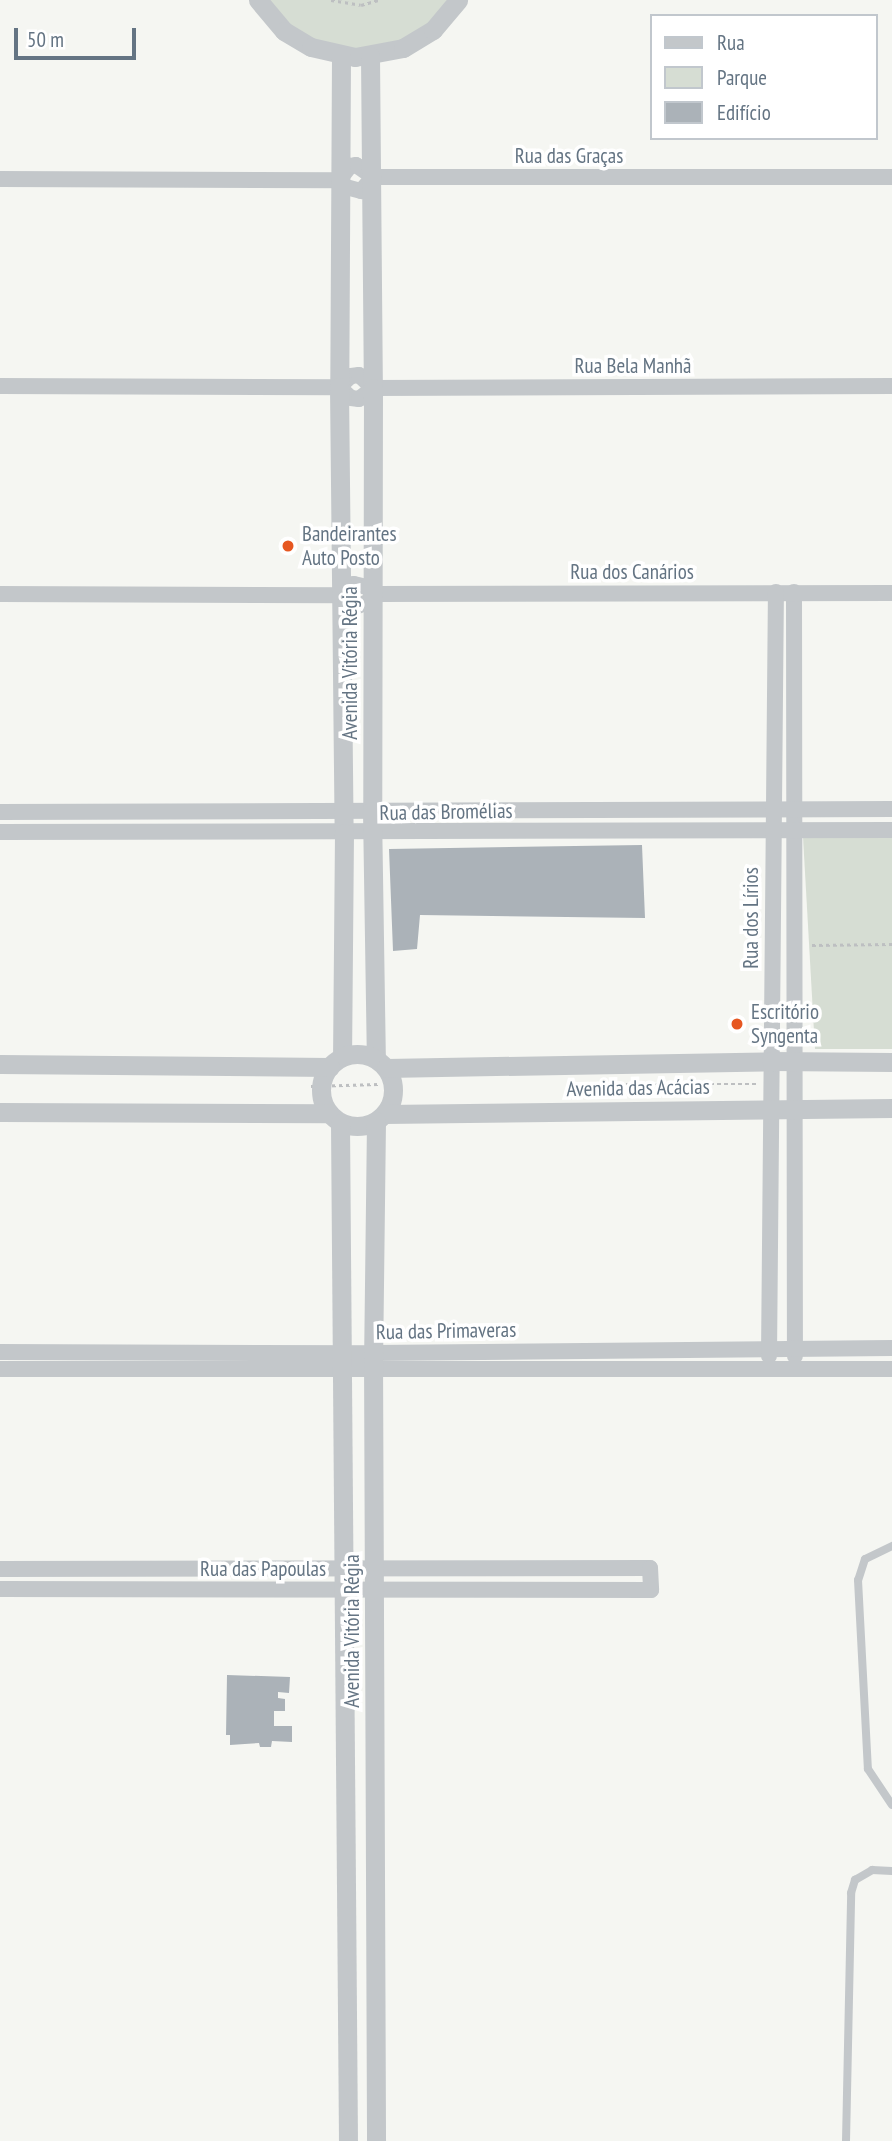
<!DOCTYPE html>
<meta charset="utf-8">
<style>
body{margin:0}
#map{position:relative;width:892px;height:2141px;overflow:hidden;background:#f5f6f2;font-family:"PT Sans Narrow",sans-serif}
div>[style]{position:absolute}
.green>*{inset:0;background:#d6ddd3}
.building>*{inset:0;background:#abb2b8}
.path>*{height:2.5px;margin-top:-1.25px;transform-origin:0;background:repeating-linear-gradient(90deg,#bdbfc1 0 3.5px,transparent 0 7px)}
.service>*{height:8px;margin:-4px;padding:0 4px;transform-origin:4px;border-radius:4px;background:#c3c7ca}
.minor>*{height:16px;margin:-8px;padding:0 8px;transform-origin:8px;border-radius:8px;background:#c3c7ca}
.tertiary>*{height:19px;margin:-9.5px;padding:0 9.5px;transform-origin:9.5px;border-radius:9.5px;background:#c3c7ca}
.tertiary>.ring{margin:-9.5px;padding:0;box-sizing:content-box;background:none;border:19px solid #c3c7ca;border-radius:50%}
.dots>*{width:19px;height:19px;translate:-50% -50%;box-sizing:border-box;border:4px solid #fff;border-radius:50%}
span{translate:-50% -50%;white-space:nowrap;text-align:center;line-height:1.15;-webkit-text-stroke:7px #fff;paint-order:stroke}
.street-label{font-size:21px;color:#647483}
.poi-label{font-size:21px;color:#647483}
.left{translate:0 -50%;text-align:left}
.legend{position:absolute;left:650px;top:14px;width:228px;height:126px;box-sizing:border-box;background:#fff;border:2px solid #c1c7cd;margin:0;padding:9px 12px;list-style:none;font-size:21px;color:#647483}
.legend li{display:flex;align-items:center;gap:14px;height:35px}
.legend b{width:35px;border:2px solid #c1c7cd}
.scale{position:absolute;left:14px;top:28px;width:122px;height:32px;box-sizing:border-box;border:4px solid #647483;border-top:0;padding-left:9px;font-size:21px;line-height:24px;white-space:nowrap;color:#647483;-webkit-text-stroke:5px #fff;paint-order:stroke}
</style>
<div id="map">
<div class="green">
<div style="clip-path:polygon(266px 0,449px 0,431px 23px,400px 42px,364px 51px,329px 47px,297px 33px)"></div>
<div style="clip-path:polygon(803px 837px,892px 837px,892px 1049px,815px 1049px)"></div>
</div>
<div class="building">
<div style="clip-path:polygon(642px 845px,645px 918px,420px 915px,417px 949px,393px 951px,389px 849px)"></div>
<div style="clip-path:polygon(227px 1675px,290px 1677px,289px 1693px,278px 1692px,278px 1698px,285px 1699px,285px 1711px,274px 1711px,274px 1726px,292px 1726px,292px 1742px,272px 1741px,271px 1747px,260px 1747px,259px 1743px,230px 1745px,230px 1735px,226px 1735px)"></div>
</div>
<div class="path">
<div style="left:331px;top:0;width:30px;rotate:9deg"></div>
<div style="left:361px;top:5px;width:19px;rotate:-16deg"></div>
<div style="left:812px;top:945px;width:80px;rotate:-0.7deg"></div>
<div style="left:570px;top:1084px;width:186px"></div>
<div style="left:311px;top:1086px;width:67px;rotate:-1.7deg"></div>
</div>
<div class="service">
<div style="left:892px;top:1546px;width:30px;rotate:154deg"></div>
<div style="left:865px;top:1559px;width:22px;rotate:108deg"></div>
<div style="left:858px;top:1580px;width:189px;rotate:87deg"></div>
<div style="left:868px;top:1769px;width:43px;rotate:56.3deg"></div>
<div style="left:846px;top:2141px;width:248px;rotate:-88.8deg"></div>
<div style="left:851px;top:1893px;width:14px;rotate:-73deg"></div>
<div style="left:855px;top:1880px;width:20px;rotate:-30deg"></div>
<div style="left:872px;top:1870px;width:20px;rotate:3deg"></div>
</div>
<div class="minor">
<div style="left:373px;top:177px;width:519px"></div>
<div style="left:0;top:179px;width:339px;rotate:0.2deg"></div>
<div style="left:339px;top:180px;width:18px;rotate:-52deg"></div>
<div style="left:350px;top:166px;width:6px;rotate:-9deg"></div>
<div style="left:356px;top:165px;width:21px;rotate:35deg"></div>
<div style="left:339px;top:180px;width:10px;rotate:45deg"></div>
<div style="left:346px;top:187px;width:16px;rotate:15deg"></div>
<div style="left:361px;top:191px;width:18px;rotate:-49deg"></div>
<div style="left:0;top:386px;width:339px;rotate:0.2deg"></div>
<div style="left:339px;top:387px;width:16px;rotate:-43deg"></div>
<div style="left:351px;top:376px;width:8px;rotate:-7deg"></div>
<div style="left:359px;top:375px;width:19px;rotate:43deg"></div>
<div style="left:339px;top:387px;width:16px;rotate:43deg"></div>
<div style="left:351px;top:398px;width:8px;rotate:7deg"></div>
<div style="left:359px;top:399px;width:18px;rotate:-38deg"></div>
<div style="left:373px;top:388px;width:519px;rotate:-0.22deg"></div>
<div style="left:794px;top:592px;width:764px;rotate:89.93deg"></div>
<div style="left:0;top:594px;width:342px;rotate:0.2deg"></div>
<div style="left:373px;top:594px;width:519px;rotate:-0.11deg"></div>
<div style="left:342px;top:595px;width:18px;rotate:43deg"></div>
<div style="left:355px;top:607px;width:14px;rotate:-21deg"></div>
<div style="left:368px;top:602px;width:9px;rotate:-58deg"></div>
<div style="left:342px;top:595px;width:16px;rotate:-43deg"></div>
<div style="left:354px;top:584px;width:13px;rotate:13deg"></div>
<div style="left:367px;top:587px;width:9px;rotate:49deg"></div>
<div style="left:0;top:812px;width:892px;rotate:-0.19deg"></div>
<div style="left:0;top:832px;width:892px;rotate:-0.13deg"></div>
<div style="left:0;top:1352px;width:373px;rotate:0.2deg"></div>
<div style="left:373px;top:1353px;width:519px;rotate:-0.55deg"></div>
<div style="left:769px;top:1356px;width:764px;rotate:-89.48deg"></div>
<div style="left:0;top:1369px;width:892px"></div>
<div style="left:0;top:1569px;width:650px;rotate:-0.09deg"></div>
<div style="left:650px;top:1568px;width:22px;rotate:87deg"></div>
<div style="left:651px;top:1590px;width:651px;rotate:-179.91deg"></div>
</div>
<div class="tertiary">
<div style="left:258px;top:0;width:40px;rotate:50deg"></div>
<div style="left:284px;top:31px;width:31px;rotate:31deg"></div>
<div style="left:311px;top:47px;width:45px;rotate:12.8deg"></div>
<div style="left:355px;top:57px;width:49px;rotate:-10.6deg"></div>
<div style="left:403px;top:48px;width:35px;rotate:-31deg"></div>
<div style="left:433px;top:30px;width:39px;rotate:-50deg"></div>
<div style="left:341px;top:56px;width:331px;rotate:90.3deg"></div>
<div style="left:339px;top:387px;width:446px;rotate:89.4deg"></div>
<div style="left:344px;top:833px;width:224px;rotate:90.5deg"></div>
<div style="left:370px;top:56px;width:332px;rotate:89.5deg"></div>
<div style="left:373px;top:388px;width:423px;rotate:90.1deg"></div>
<div style="left:372px;top:811px;width:248px;rotate:89.1deg"></div>
<div class="ring" style="left:321px;top:1054px;width:53px;height:53px"></div>
<div style="left:0;top:1064px;width:330px;rotate:0.5deg"></div>
<div style="left:386px;top:1068px;width:385px;rotate:-1deg"></div>
<div style="left:771px;top:1061px;width:121px;rotate:0.5deg"></div>
<div style="left:0;top:1112px;width:329px;rotate:0.2deg"></div>
<div style="left:385px;top:1114px;width:507px;rotate:-0.68deg"></div>
<div style="left:376px;top:1121px;width:232px;rotate:90.7deg"></div>
<div style="left:373px;top:1353px;width:788px;rotate:89.78deg"></div>
<div style="left:340px;top:1123px;width:1018px;rotate:89.55deg"></div>
</div>
<div class="dots">
<div style="left:288px;top:546px;background:#e65721"></div>
<div style="left:737px;top:1024px;background:#e65721"></div>
</div>
<div class="street-label">
<span style="left:569px;top:156px">Rua das Graças</span>
<span style="left:633px;top:366px">Rua Bela Manhã</span>
<span style="left:632px;top:572px">Rua dos Canários</span>
<span style="left:350px;top:663px;rotate:-90deg">Avenida Vitória Régia</span>
<span style="left:446px;top:812px;rotate:-1deg">Rua das Bromélias</span>
<span style="left:751px;top:918px;rotate:-90deg">Rua dos Lírios</span>
<span style="left:638px;top:1088px;rotate:-1deg">Avenida das Acácias</span>
<span style="left:446px;top:1331px;rotate:-1deg">Rua das Primaveras</span>
<span style="left:263px;top:1569px">Rua das Papoulas</span>
<span style="left:352px;top:1631px;rotate:-90deg">Avenida Vitória Régia</span>
</div>
<div class="poi-label">
<span class="left" style="left:302px;top:546px">Bandeirantes<br>Auto Posto</span>
<span class="left" style="left:751px;top:1024px">Escritório<br>Syngenta</span>
</div>
<ul class="legend">
<li><b style="height:9px;background:#c3c7ca"></b>Rua</li>
<li><b style="height:19px;background:#d6ddd3"></b>Parque</li>
<li><b style="height:19px;background:#abb2b8"></b>Edifício</li>
</ul>
<div class="scale">50 m</div>
</div>
